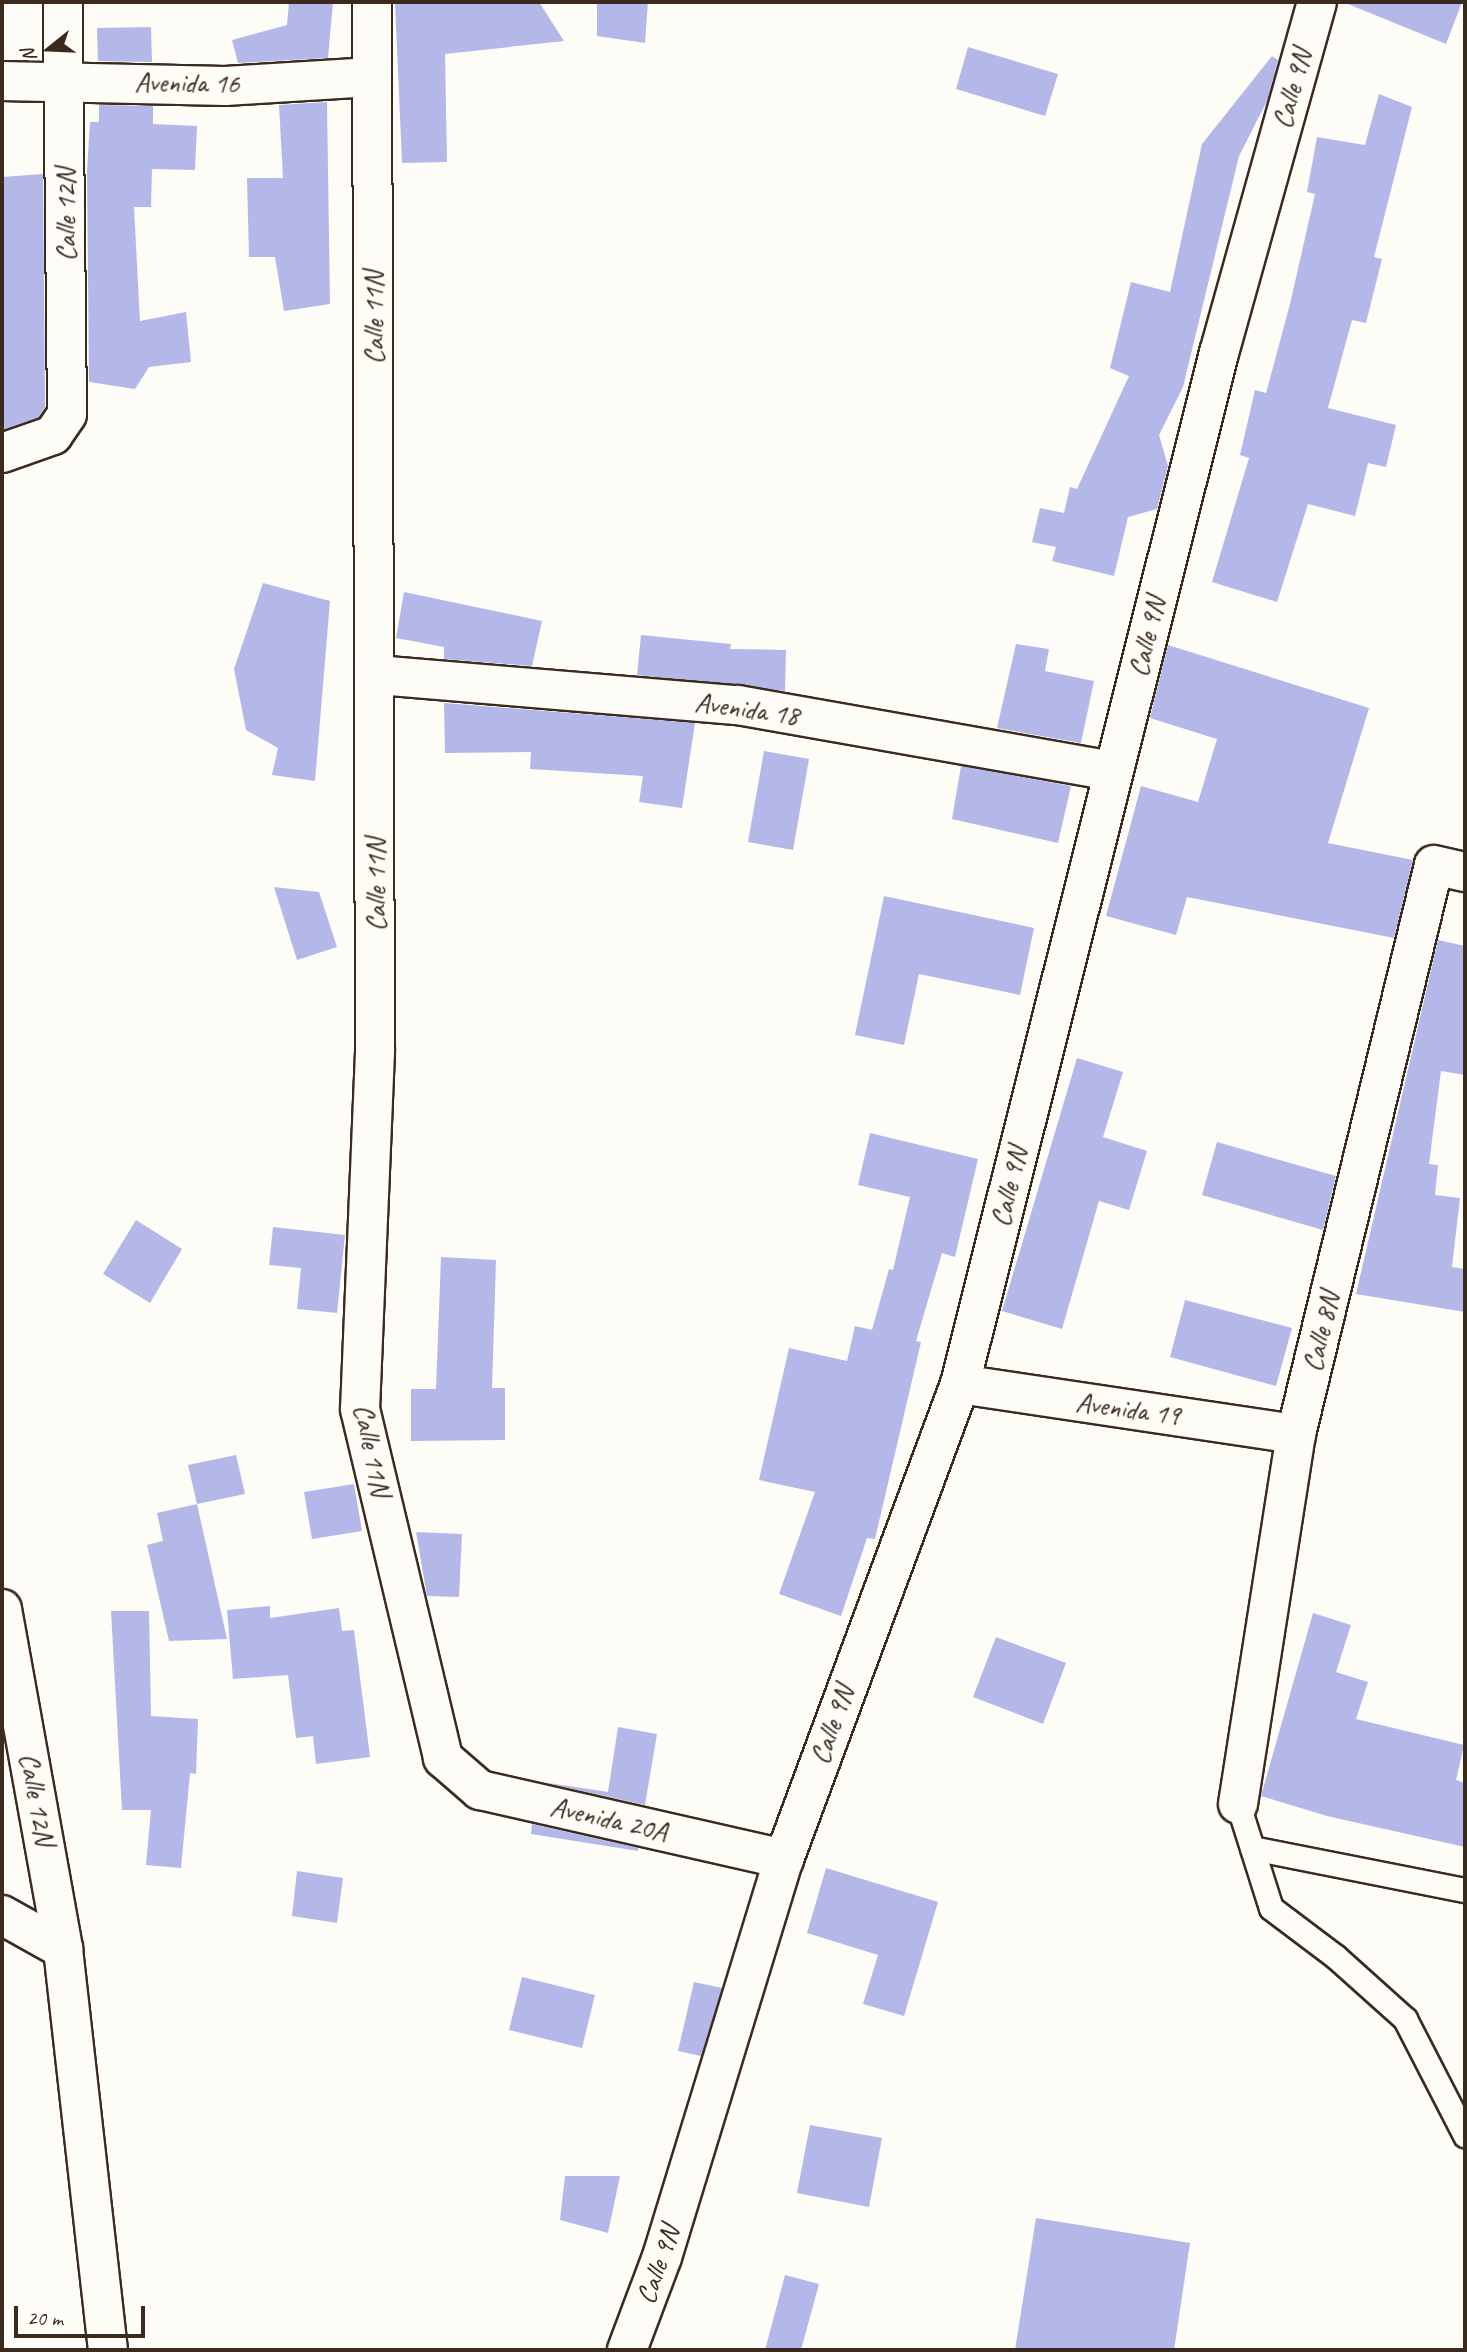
<!DOCTYPE html>
<style>
body{margin:0}
#map{position:relative;width:1467px;height:2352px;overflow:hidden;background:#fdfcf7;font-family:Caveat,sans-serif}
div>[style]{position:absolute}
.building>*{inset:0;background:#b4b8e9}
.roads{filter:drop-shadow(2px 0 #3b2a1e) drop-shadow(-2px 0 #3b2a1e) drop-shadow(0 2px #3b2a1e) drop-shadow(0 -2px #3b2a1e)}
.lane>*{height:23px;margin:-11.5px;padding:0 11.5px;transform-origin:11.5px;border-radius:11.5px;background:#fdfcf7}
.street>*{height:38px;margin:-19px;padding:0 19px;transform-origin:19px;border-radius:19px;background:#fdfcf7}
span{translate:-50% -50%;white-space:nowrap;text-align:center;line-height:1.15;-webkit-text-stroke:5px #fdfcf7;paint-order:stroke}
.street-label{font-size:28px;color:#3b2a1e}
.frame{position:absolute;inset:0;border:4px solid #3b2a1e;pointer-events:none}
.north{position:absolute;left:14px;top:14px;width:70px;height:70px;-webkit-text-stroke:5px #fdfcf7;paint-order:stroke;rotate:252deg;font-size:19px;font-weight:700;line-height:28px;text-align:center;color:#3b2a1e}
.north::after{content:'';display:block;margin:auto;width:24px;height:32px;background:#3b2a1e;clip-path:polygon(50% 0,100% 100%,50% 72%,0 100%)}
.scale{position:absolute;left:14px;top:2306px;width:131px;height:32px;box-sizing:border-box;border:4px solid #3b2a1e;border-top:0;padding-left:9px;font-size:21px;line-height:24px;white-space:nowrap;color:#3b2a1e;-webkit-text-stroke:5px #fdfcf7;paint-order:stroke}
</style>
<div id="map">
<div class="building">
<div style="clip-path:polygon(289px 2px,333px 2px,328px 58px,238px 63px,232px 40px,287px 25px)"></div>
<div style="clip-path:polygon(395px 2px,539px 2px,564px 41px,445px 54px,447px 162px,402px 163px)"></div>
<div style="clip-path:polygon(597px 2px,648px 2px,645px 43px,597px 36px)"></div>
<div style="clip-path:polygon(1343px 2px,1462px 2px,1446px 44px)"></div>
<div style="clip-path:polygon(151px 27px,152px 62px,98px 61px,97px 28px)"></div>
<div style="clip-path:polygon(968px 47px,1058px 74px,1045px 116px,956px 89px)"></div>
<div style="clip-path:polygon(1272px 56px,1278px 60px,1267px 101px,1239px 156px,1183px 387px,1159px 435px,1168px 466px,1157px 509px,1128px 517px,1114px 576px,1052px 561px,1056px 547px,1032px 542px,1040px 508px,1064px 513px,1070px 487px,1077px 489px,1129px 376px,1110px 368px,1131px 282px,1170px 292px,1202px 144px)"></div>
<div style="clip-path:polygon(1379px 94px,1412px 107px,1374px 257px,1382px 259px,1366px 323px,1352px 320px,1328px 408px,1396px 425px,1386px 467px,1368px 463px,1355px 516px,1308px 504px,1277px 602px,1212px 582px,1249px 458px,1240px 455px,1255px 390px,1266px 393px,1290px 304px,1315px 194px,1307px 192px,1317px 137px,1365px 145px)"></div>
<div style="clip-path:polygon(327px 102px,330px 304px,284px 311px,275px 257px,249px 257px,247px 178px,283px 178px,279px 105px)"></div>
<div style="clip-path:polygon(99px 105px,153px 106px,153px 124px,197px 126px,195px 170px,152px 169px,151px 207px,134px 207px,140px 321px,186px 312px,191px 362px,149px 367px,135px 389px,89px 382px,87px 171px,90px 122px,99px 122px)"></div>
<div style="clip-path:polygon(43px 174px,45px 407px,39px 417px,2px 430px,2px 177px)"></div>
<div style="clip-path:polygon(263px 583px,330px 601px,315px 781px,272px 775px,278px 748px,246px 730px,234px 669px)"></div>
<div style="clip-path:polygon(404px 592px,542px 621px,532px 666px,444px 659px,444px 647px,396px 638px)"></div>
<div style="clip-path:polygon(641px 635px,731px 644px,730px 649px,786px 650px,785px 691px,637px 675px)"></div>
<div style="clip-path:polygon(1016px 644px,1049px 649px,1045px 671px,1094px 681px,1081px 743px,997px 728px)"></div>
<div style="clip-path:polygon(1168px 645px,1369px 708px,1328px 843px,1413px 860px,1394px 938px,1187px 897px,1176px 935px,1106px 916px,1141px 786px,1198px 802px,1217px 739px,1150px 718px)"></div>
<div style="clip-path:polygon(444px 703px,695px 723px,682px 808px,639px 802px,643px 776px,530px 769px,531px 752px,445px 753px)"></div>
<div style="clip-path:polygon(764px 751px,809px 759px,793px 850px,748px 842px)"></div>
<div style="clip-path:polygon(961px 766px,1071px 786px,1058px 843px,952px 819px)"></div>
<div style="clip-path:polygon(274px 887px,319px 892px,337px 947px,297px 960px)"></div>
<div style="clip-path:polygon(884px 896px,1034px 928px,1020px 995px,919px 974px,904px 1045px,855px 1035px)"></div>
<div style="clip-path:polygon(1438px 940px,1465px 946px,1465px 1075px,1441px 1071px,1429px 1164px,1438px 1165px,1435px 1195px,1460px 1198px,1452px 1267px,1465px 1269px,1465px 1312px,1356px 1294px)"></div>
<div style="clip-path:polygon(1077px 1058px,1123px 1072px,1103px 1137px,1147px 1151px,1129px 1210px,1099px 1201px,1062px 1329px,1002px 1311px)"></div>
<div style="clip-path:polygon(870px 1133px,978px 1159px,955px 1257px,942px 1253px,916px 1341px,921px 1342px,875px 1539px,867px 1538px,841px 1616px,779px 1594px,815px 1492px,759px 1480px,789px 1348px,847px 1361px,855px 1326px,872px 1330px,889px 1269px,893px 1270px,910px 1197px,858px 1185px)"></div>
<div style="clip-path:polygon(1217px 1142px,1336px 1176px,1323px 1230px,1202px 1195px)"></div>
<div style="clip-path:polygon(136px 1220px,182px 1249px,150px 1303px,103px 1274px)"></div>
<div style="clip-path:polygon(273px 1227px,345px 1235px,337px 1313px,297px 1309px,301px 1268px,269px 1265px)"></div>
<div style="clip-path:polygon(441px 1257px,496px 1260px,492px 1388px,505px 1388px,505px 1440px,411px 1441px,411px 1389px,436px 1389px)"></div>
<div style="clip-path:polygon(1185px 1300px,1292px 1328px,1276px 1386px,1170px 1357px)"></div>
<div style="clip-path:polygon(236px 1455px,245px 1494px,197px 1504px,188px 1465px)"></div>
<div style="clip-path:polygon(354px 1484px,362px 1531px,312px 1539px,304px 1492px)"></div>
<div style="clip-path:polygon(197px 1504px,227px 1639px,169px 1641px,147px 1545px,163px 1541px,157px 1513px)"></div>
<div style="clip-path:polygon(416px 1532px,462px 1534px,459px 1597px,427px 1596px)"></div>
<div style="clip-path:polygon(270px 1606px,270px 1618px,339px 1608px,342px 1631px,354px 1630px,370px 1757px,316px 1764px,313px 1736px,296px 1738px,288px 1675px,233px 1679px,227px 1610px)"></div>
<div style="clip-path:polygon(111px 1611px,149px 1611px,151px 1716px,198px 1719px,196px 1774px,190px 1773px,181px 1868px,146px 1865px,151px 1810px,122px 1810px)"></div>
<div style="clip-path:polygon(1313px 1613px,1351px 1625px,1336px 1672px,1368px 1682px,1356px 1719px,1464px 1745px,1456px 1780px,1465px 1783px,1465px 1847px,1327px 1816px,1261px 1796px)"></div>
<div style="clip-path:polygon(996px 1637px,1066px 1663px,1043px 1724px,973px 1697px)"></div>
<div style="clip-path:polygon(618px 1727px,657px 1734px,645px 1805px,542px 1782px,608px 1792px)"></div>
<div style="clip-path:polygon(532px 1824px,638px 1848px,638px 1851px,531px 1834px)"></div>
<div style="clip-path:polygon(826px 1868px,938px 1902px,904px 2016px,863px 2004px,878px 1955px,807px 1933px)"></div>
<div style="clip-path:polygon(297px 1871px,343px 1878px,337px 1923px,292px 1916px)"></div>
<div style="clip-path:polygon(522px 1977px,595px 1995px,582px 2048px,509px 2030px)"></div>
<div style="clip-path:polygon(694px 1982px,722px 1988px,701px 2056px,678px 2051px)"></div>
<div style="clip-path:polygon(810px 2125px,882px 2138px,869px 2207px,797px 2193px)"></div>
<div style="clip-path:polygon(565px 2176px,620px 2176px,608px 2233px,560px 2220px)"></div>
<div style="clip-path:polygon(1036px 2218px,1190px 2243px,1174px 2350px,1015px 2350px)"></div>
<div style="clip-path:polygon(785px 2275px,819px 2284px,801px 2350px,765px 2350px)"></div>
</div>
<div class="roads">
<div class="lane">
<div style="left:1238px;top:1804px;width:109px;rotate:72.4deg"></div>
<div style="left:1271px;top:1908px;width:81px;rotate:37deg"></div>
<div style="left:1336px;top:1957px;width:93px;rotate:41.9deg"></div>
<div style="left:1405px;top:2019px;width:131px;rotate:62.7deg"></div>
<div style="left:1252px;top:1848px;width:217px;rotate:11.2deg"></div>
</div>
<div class="street">
<div style="left:372px;top:2px;width:1050px;rotate:89.84deg"></div>
<div style="left:375px;top:1052px;width:357px;rotate:92.4deg"></div>
<div style="left:360px;top:1409px;width:359px;rotate:76.6deg"></div>
<div style="left:443px;top:1758px;width:49px;rotate:40.9deg"></div>
<div style="left:480px;top:1790px;width:312px;rotate:12.8deg"></div>
<div style="left:2px;top:81px;width:223px;rotate:1.3deg"></div>
<div style="left:225px;top:86px;width:147px;rotate:-3.5deg"></div>
<div style="left:2px;top:453px;width:54px;rotate:-19.4deg"></div>
<div style="left:53px;top:435px;width:25px;rotate:-56deg"></div>
<div style="left:67px;top:414px;width:412px;rotate:-90.6deg"></div>
<div style="left:377px;top:675px;width:362px;rotate:4.8deg"></div>
<div style="left:738px;top:705px;width:381px;rotate:10deg"></div>
<div style="left:960px;top:1384px;width:340px;rotate:8.5deg"></div>
<div style="left:2px;top:1609px;width:345px;rotate:79.8deg"></div>
<div style="left:63px;top:1949px;width:404px;rotate:83.6deg"></div>
<div style="left:1238px;top:1804px;width:375px;rotate:-81.1deg"></div>
<div style="left:1296px;top:1434px;width:585px;rotate:-76.37deg"></div>
<div style="left:1434px;top:865px;width:32px;rotate:13deg"></div>
<div style="left:2px;top:1915px;width:70px;rotate:29.1deg"></div>
<div style="left:627px;top:2350px;width:99px;rotate:-69.4deg"></div>
<div style="left:662px;top:2257px;width:416px;rotate:-73deg"></div>
<div style="left:784px;top:1859px;width:507px;rotate:-69.67deg"></div>
<div style="left:960px;top:1384px;width:1063px;rotate:-75.9deg"></div>
<div style="left:1219px;top:353px;width:364px;rotate:-74.4deg"></div>
</div>
</div>
<div class="street-label">
<span style="left:187px;top:83px;rotate:1deg">Avenida 16</span>
<span style="left:1292px;top:89px;rotate:-74deg">Calle 9N</span>
<span style="left:66px;top:215px;rotate:-90deg">Calle 12N</span>
<span style="left:374px;top:318px;rotate:-90deg">Calle 11N</span>
<span style="left:1147px;top:637px;rotate:-76deg">Calle 9N</span>
<span style="left:747px;top:709px;rotate:8deg">Avenida 18</span>
<span style="left:376px;top:885px;rotate:-90deg">Calle 11N</span>
<span style="left:1009px;top:1187px;rotate:-76deg">Calle 9N</span>
<span style="left:1321px;top:1332px;rotate:-76deg">Calle 8N</span>
<span style="left:1128px;top:1409px;rotate:8deg">Avenida 19</span>
<span style="left:372px;top:1450px;rotate:79deg">Calle 11N</span>
<span style="left:832px;top:1725px;rotate:-70deg">Calle 9N</span>
<span style="left:37px;top:1799px;rotate:80deg">Calle 12N</span>
<span style="left:609px;top:1819px;rotate:13deg">Avenida 20A</span>
<span style="left:658px;top:2265px;rotate:-71deg">Calle 9N</span>
</div>
<div class="frame"></div>
<div class="north">N</div>
<div class="scale">20 m</div>
</div>
